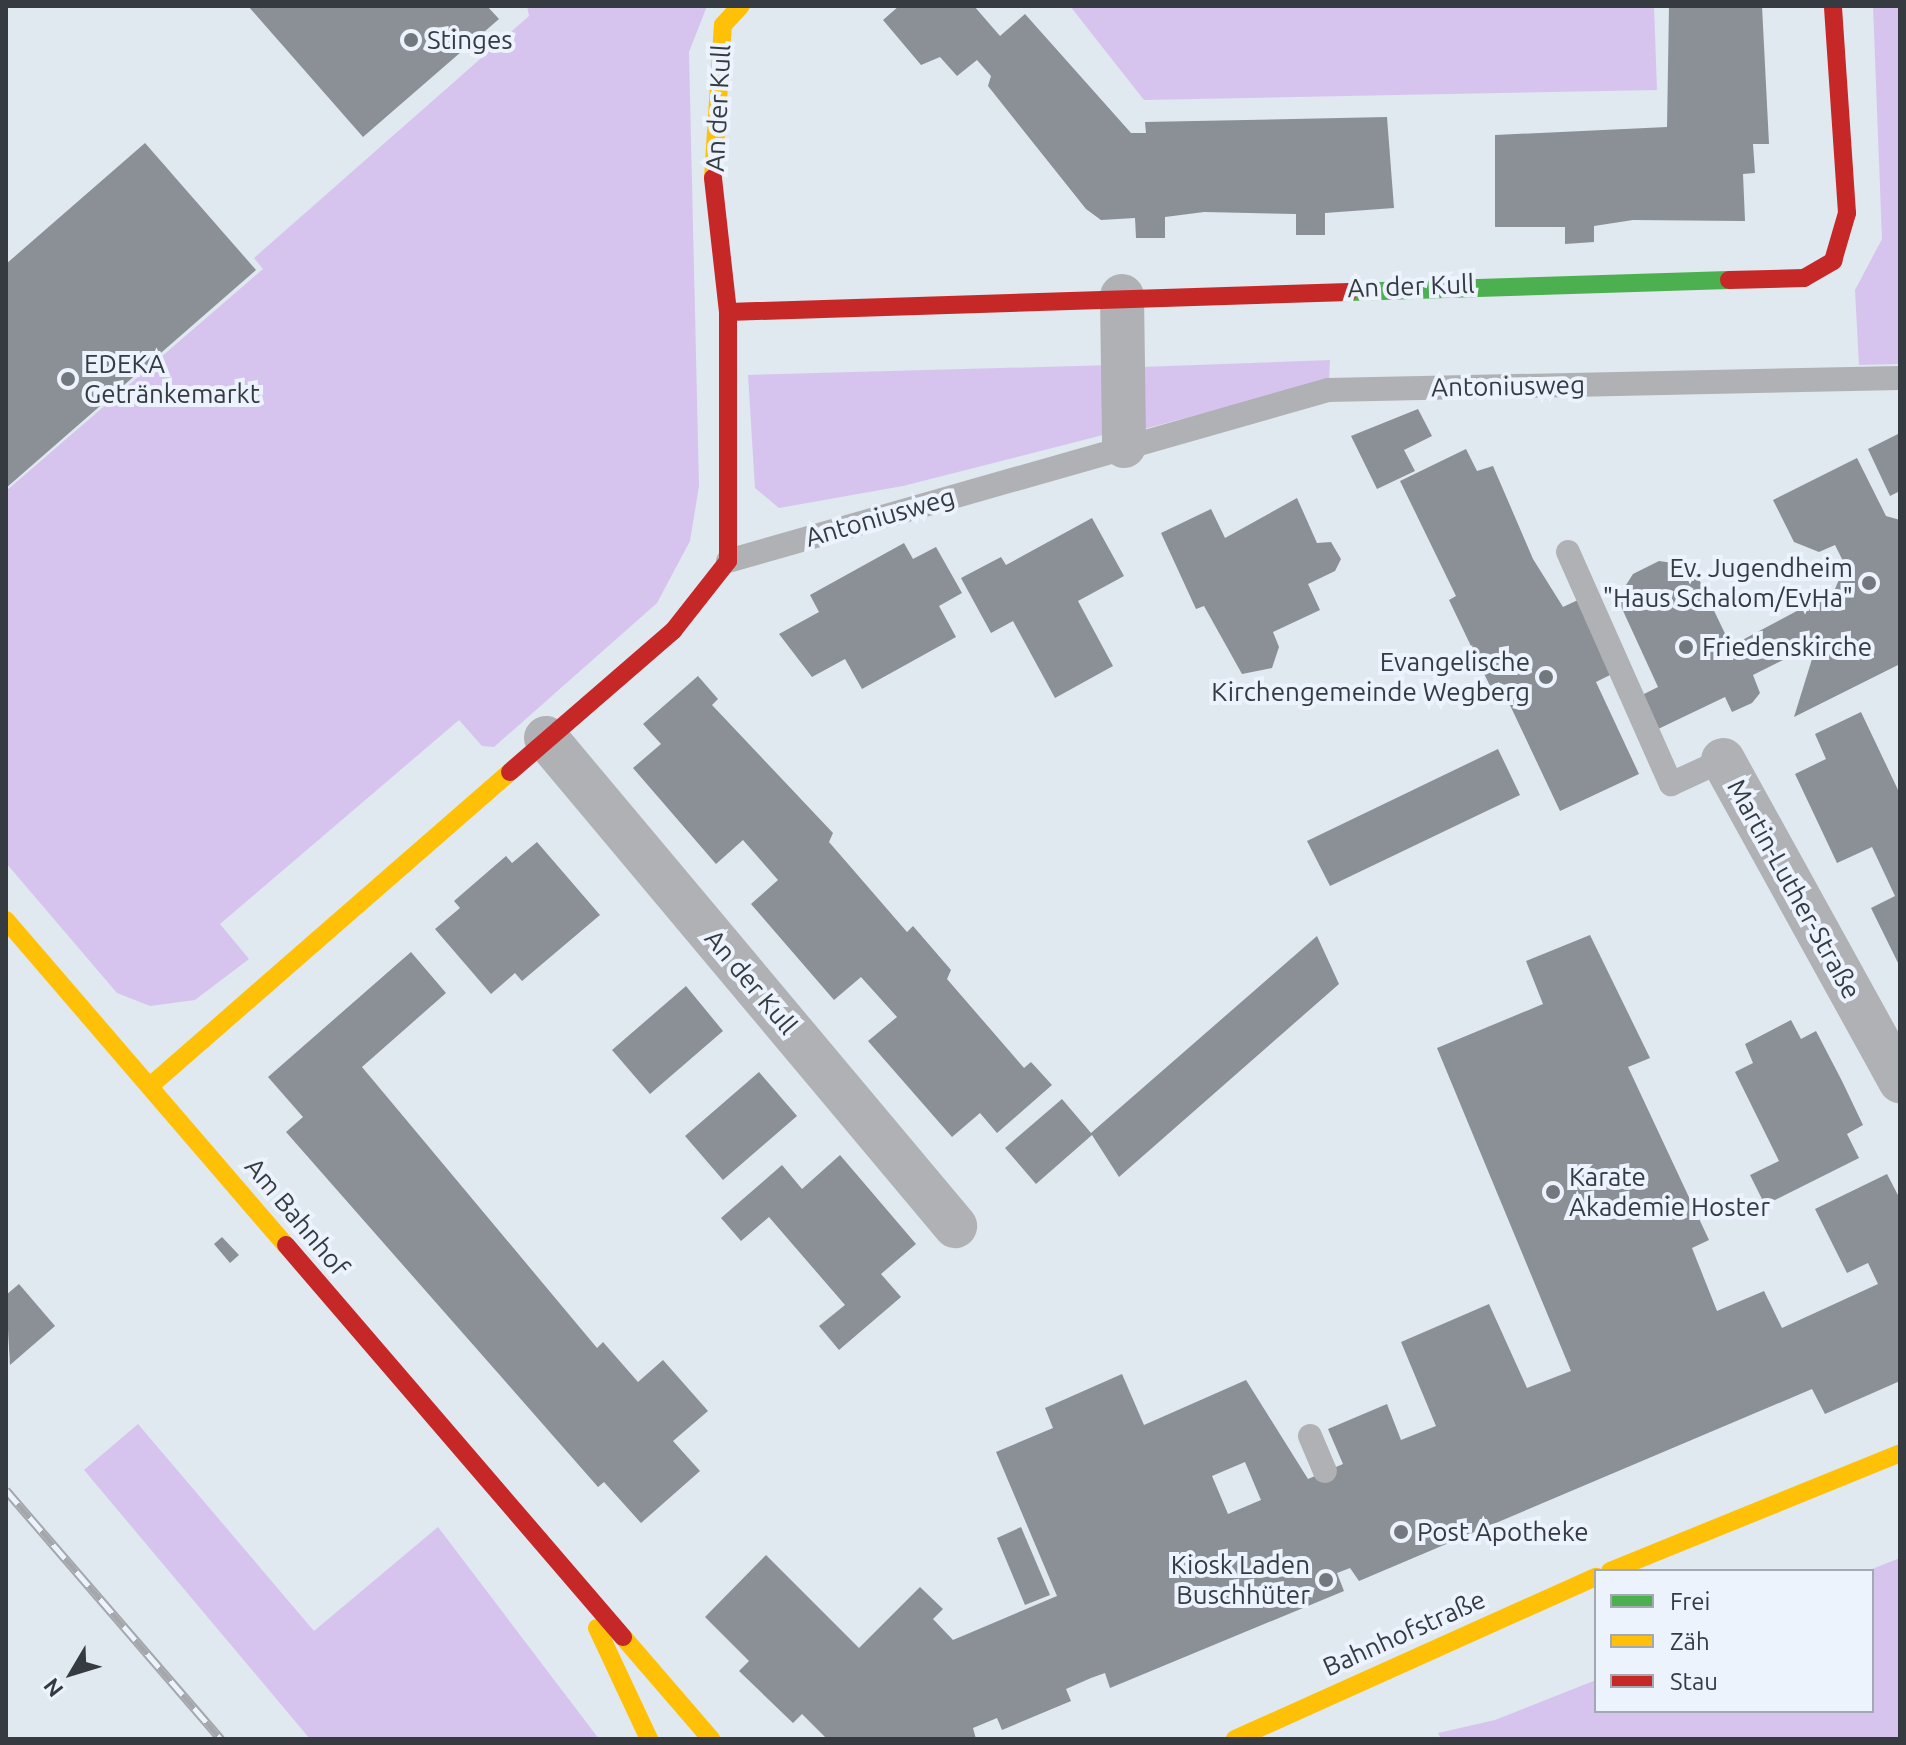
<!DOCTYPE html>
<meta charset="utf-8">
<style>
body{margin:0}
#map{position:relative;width:1906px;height:1745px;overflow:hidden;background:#e0e8f0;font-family:Ubuntu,sans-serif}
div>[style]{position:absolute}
.green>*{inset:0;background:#d6c4ef}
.building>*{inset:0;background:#8a9095}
.lane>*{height:24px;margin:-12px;padding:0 12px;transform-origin:12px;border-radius:12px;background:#b0b1b4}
.street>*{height:44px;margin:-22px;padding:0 22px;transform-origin:22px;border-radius:22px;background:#b0b1b4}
.fast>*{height:18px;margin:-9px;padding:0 9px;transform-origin:9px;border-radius:9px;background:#4caf50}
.slow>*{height:18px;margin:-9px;padding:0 9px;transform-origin:9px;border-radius:9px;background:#ffc107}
.jam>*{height:18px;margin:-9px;padding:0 9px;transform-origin:9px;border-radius:9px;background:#c62828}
.rail>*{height:9px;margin-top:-4.5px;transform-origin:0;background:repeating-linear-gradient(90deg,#ecf3fd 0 18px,#a4a7ab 0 36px);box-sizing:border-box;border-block:2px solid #a4a7ab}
.dots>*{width:22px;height:22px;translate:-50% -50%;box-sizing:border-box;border:4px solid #ecf3fd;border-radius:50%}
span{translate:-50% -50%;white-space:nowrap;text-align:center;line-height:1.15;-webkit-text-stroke:8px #ecf3fd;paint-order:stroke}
.poi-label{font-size:26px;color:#363b41}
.left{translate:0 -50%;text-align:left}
.right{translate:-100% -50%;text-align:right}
.street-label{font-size:26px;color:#363b41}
.frame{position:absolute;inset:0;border:8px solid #363b41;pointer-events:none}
.legend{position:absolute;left:1594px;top:1569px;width:280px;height:144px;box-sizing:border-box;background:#ecf3fd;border:2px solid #a3a9b2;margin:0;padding:10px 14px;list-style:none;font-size:24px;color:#363b41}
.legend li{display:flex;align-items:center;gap:16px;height:40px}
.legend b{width:40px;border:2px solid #a3a9b2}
.north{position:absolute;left:32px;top:1633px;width:80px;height:80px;-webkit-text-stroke:6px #ecf3fd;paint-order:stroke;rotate:232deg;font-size:22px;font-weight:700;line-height:32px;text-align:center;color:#363b41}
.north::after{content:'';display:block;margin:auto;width:28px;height:36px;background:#363b41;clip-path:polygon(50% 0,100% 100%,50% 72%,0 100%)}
</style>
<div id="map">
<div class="green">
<div style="clip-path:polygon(527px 6px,707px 6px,689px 52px,699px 486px,690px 541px,657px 603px,494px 747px,482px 746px,459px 720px,220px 924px,249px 959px,195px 1000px,150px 1006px,117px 993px,6px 863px,6px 491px,263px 269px,254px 258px,529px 16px)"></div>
<div style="clip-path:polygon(1070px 6px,1654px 6px,1657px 90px,1144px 100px)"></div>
<div style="clip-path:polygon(1873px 6px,1900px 6px,1900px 364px,1859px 365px,1855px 290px,1882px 239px)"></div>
<div style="clip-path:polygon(1330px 360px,1329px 380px,1144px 429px,1141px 367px)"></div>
<div style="clip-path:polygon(1113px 365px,1111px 433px,903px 486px,779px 508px,755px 488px,748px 375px)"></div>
<div style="clip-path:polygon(138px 1424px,314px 1631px,438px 1527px,599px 1739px,310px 1739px,84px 1470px)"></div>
<div style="clip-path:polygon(1900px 1558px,1900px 1739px,1441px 1739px,1438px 1733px,1495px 1720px,1596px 1680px,1596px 1711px,1872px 1711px,1867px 1571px)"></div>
</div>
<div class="building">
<div style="clip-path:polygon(248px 6px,487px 6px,499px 19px,363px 137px)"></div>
<div style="clip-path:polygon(899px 6px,974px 6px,1000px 36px,1025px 14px,1131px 133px,1146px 133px,1145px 122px,1387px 117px,1394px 208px,1325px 213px,1325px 235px,1296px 235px,1296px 214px,1204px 212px,1165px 217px,1165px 238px,1136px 238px,1135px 218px,1101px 220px,1086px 209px,988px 86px,991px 76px,977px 60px,957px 76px,940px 57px,921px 65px,883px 20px)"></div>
<div style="clip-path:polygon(1669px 6px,1762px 6px,1769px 144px,1753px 144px,1755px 173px,1743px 174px,1745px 221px,1633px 220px,1594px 226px,1594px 242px,1565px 244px,1565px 227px,1495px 227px,1495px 135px,1667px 127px)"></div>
<div style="clip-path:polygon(145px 143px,256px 270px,6px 488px,6px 264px)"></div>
<div style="clip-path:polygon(1418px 409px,1432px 436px,1404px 450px,1415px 471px,1377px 489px,1351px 436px)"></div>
<div style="clip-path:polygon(1900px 433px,1900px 491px,1890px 496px,1868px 449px)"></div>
<div style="clip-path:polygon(1466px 449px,1477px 471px,1493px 466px,1533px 559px,1563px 607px,1580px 599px,1616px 672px,1596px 682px,1639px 774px,1560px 811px,1499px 682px,1490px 686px,1449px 600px,1456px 596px,1400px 481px)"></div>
<div style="clip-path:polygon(1857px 458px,1886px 516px,1900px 520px,1900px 664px,1794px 717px,1817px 643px,1753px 675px,1760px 693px,1752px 703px,1732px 712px,1725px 697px,1654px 731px,1638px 697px,1658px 687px,1619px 602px,1631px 597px,1626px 585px,1633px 574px,1659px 561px,1673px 563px,1678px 574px,1693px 567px,1731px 646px,1825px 596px,1830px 601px,1845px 565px,1835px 545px,1819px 552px,1794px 542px,1773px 500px)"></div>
<div style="clip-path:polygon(1297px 498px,1317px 543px,1331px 542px,1341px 559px,1335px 571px,1308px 584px,1320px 610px,1273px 632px,1279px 647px,1272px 668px,1242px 674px,1204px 606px,1196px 609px,1161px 533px,1211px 509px,1225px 538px)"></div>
<div style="clip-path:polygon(1092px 518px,1124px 576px,1078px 601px,1113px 666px,1055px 698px,1013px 621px,991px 633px,961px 578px,1001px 557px,1006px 565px)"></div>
<div style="clip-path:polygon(904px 543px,913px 559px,936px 547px,962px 593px,939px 606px,956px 637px,862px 689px,845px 659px,812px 677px,779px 634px,819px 612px,810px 595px)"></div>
<div style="clip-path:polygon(698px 676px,718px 699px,712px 705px,833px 833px,829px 842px,907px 932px,913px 926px,951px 970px,947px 979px,1024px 1068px,1031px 1062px,1052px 1085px,997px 1133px,980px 1113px,952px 1137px,868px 1041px,897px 1017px,861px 977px,834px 1000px,751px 904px,778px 880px,743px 840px,716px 864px,633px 768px,661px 744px,643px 724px)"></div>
<div style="clip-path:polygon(1861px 712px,1900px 794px,1900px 967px,1871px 908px,1895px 896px,1872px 847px,1837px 863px,1795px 774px,1826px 759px,1815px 734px)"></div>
<div style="clip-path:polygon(1498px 749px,1520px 795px,1330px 886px,1307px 841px)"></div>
<div style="clip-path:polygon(537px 842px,600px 915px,522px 981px,515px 973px,491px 994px,435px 929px,460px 908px,454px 901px,506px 856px,512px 863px)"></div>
<div style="clip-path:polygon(evenodd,1590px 935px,1650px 1058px,1628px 1067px,1709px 1240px,1692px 1248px,1717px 1311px,1764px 1291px,1782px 1328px,1878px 1284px,1868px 1263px,1847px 1273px,1815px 1209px,1887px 1174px,1900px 1199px,1900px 1381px,1825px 1414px,1812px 1389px,1359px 1581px,1350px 1568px,1337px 1573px,1344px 1591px,1110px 1688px,1105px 1673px,1091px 1678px,1066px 1689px,1071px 1701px,1002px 1730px,997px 1718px,973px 1728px,976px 1739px,827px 1739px,802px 1714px,793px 1723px,739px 1671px,749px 1661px,705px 1617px,766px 1555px,859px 1648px,920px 1587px,943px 1609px,933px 1619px,953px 1640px,1057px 1596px,996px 1452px,1053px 1428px,1045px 1408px,1122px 1374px,1144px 1425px,1246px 1380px,1308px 1479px,1343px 1464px,1328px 1429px,1387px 1404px,1401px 1440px,1436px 1426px,1401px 1342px,1489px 1304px,1527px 1388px,1571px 1371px,1437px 1048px,1543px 1004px,1526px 961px,1590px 935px,1245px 1462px,1261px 1500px,1228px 1514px,1212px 1476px,1245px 1462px)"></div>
<div style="clip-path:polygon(1317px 936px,1339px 984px,1119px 1177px,1092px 1135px,1036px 1184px,1005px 1148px,1062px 1099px,1091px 1133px)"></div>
<div style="clip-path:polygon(411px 952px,446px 993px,362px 1067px,597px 1348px,603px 1342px,638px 1382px,663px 1360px,708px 1411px,673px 1441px,700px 1471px,641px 1523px,604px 1482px,598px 1487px,286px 1132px,303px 1117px,268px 1077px)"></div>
<div style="clip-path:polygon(686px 986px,723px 1031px,650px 1094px,612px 1050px)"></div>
<div style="clip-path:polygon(1791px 1020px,1801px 1039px,1816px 1031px,1842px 1081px,1863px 1125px,1847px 1134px,1859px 1158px,1765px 1205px,1750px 1175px,1779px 1161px,1735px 1072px,1753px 1063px,1745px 1044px)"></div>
<div style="clip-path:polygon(759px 1072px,797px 1116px,723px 1180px,685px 1136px)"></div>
<div style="clip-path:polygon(840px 1155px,916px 1244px,881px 1274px,901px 1297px,839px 1350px,819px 1326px,845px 1305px,769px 1217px,741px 1241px,721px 1218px,782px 1165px,802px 1189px)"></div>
<div style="clip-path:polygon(222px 1237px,239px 1255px,230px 1263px,214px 1244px)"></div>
<div style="clip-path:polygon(19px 1284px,55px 1326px,10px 1365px,6px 1295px)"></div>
<div style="clip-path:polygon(1021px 1527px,1050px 1595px,1025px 1605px,997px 1538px)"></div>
</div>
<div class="lane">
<div style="left:1568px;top:552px;width:254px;rotate:66.1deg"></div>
<div style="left:1671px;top:784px;width:57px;rotate:-24.8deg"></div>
<div style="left:728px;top:561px;width:624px;rotate:-15.91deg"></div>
<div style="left:1328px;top:390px;width:572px;rotate:-1.2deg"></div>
<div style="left:1310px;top:1436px;width:38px;rotate:67deg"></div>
</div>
<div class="street">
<div style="left:1122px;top:296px;width:150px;rotate:89.2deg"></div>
<div style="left:546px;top:738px;width:637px;rotate:50.03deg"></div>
<div style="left:1723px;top:760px;width:367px;rotate:61.1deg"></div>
</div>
<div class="fast">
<div style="left:1349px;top:292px;width:380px;rotate:-1.8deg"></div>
</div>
<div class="slow">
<div style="left:713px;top:178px;width:153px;rotate:-86.3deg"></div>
<div style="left:723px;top:25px;width:26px;rotate:-47deg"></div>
<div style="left:6px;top:920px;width:429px;rotate:49.3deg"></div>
<div style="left:150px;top:1086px;width:478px;rotate:-41.1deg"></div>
<div style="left:1610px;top:1571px;width:313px;rotate:-22.1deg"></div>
<div style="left:597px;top:1628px;width:123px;rotate:64.9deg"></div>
<div style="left:623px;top:1637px;width:135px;rotate:49.2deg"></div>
<div style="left:1235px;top:1739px;width:396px;rotate:-24.2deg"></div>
</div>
<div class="jam">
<div style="left:1729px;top:280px;width:75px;rotate:-1.5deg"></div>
<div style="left:1804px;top:278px;width:34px;rotate:-30deg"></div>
<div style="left:1833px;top:261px;width:50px;rotate:-73.7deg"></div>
<div style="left:1847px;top:213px;width:207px;rotate:-93.9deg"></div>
<div style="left:728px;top:312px;width:621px;rotate:-1.84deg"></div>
<div style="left:510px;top:772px;width:216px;rotate:-40.9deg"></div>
<div style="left:673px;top:631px;width:89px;rotate:-51.8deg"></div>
<div style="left:728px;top:561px;width:249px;rotate:-90deg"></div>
<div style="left:728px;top:312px;width:135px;rotate:-96.4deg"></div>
<div style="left:286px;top:1245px;width:517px;rotate:49.31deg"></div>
</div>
<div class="rail">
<div style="left:6px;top:1490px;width:329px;rotate:49.2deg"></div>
</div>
<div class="dots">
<div style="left:411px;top:40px;background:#72787e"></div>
<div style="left:68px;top:379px;background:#72787e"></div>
<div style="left:1869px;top:583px;background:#72787e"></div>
<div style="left:1686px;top:647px;background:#72787e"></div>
<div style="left:1546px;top:677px;background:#72787e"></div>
<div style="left:1553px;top:1192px;background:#72787e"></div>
<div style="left:1401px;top:1532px;background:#72787e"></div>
<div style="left:1326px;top:1580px;background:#72787e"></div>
</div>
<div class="poi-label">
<span class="left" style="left:427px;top:40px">Stinges</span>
<span class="left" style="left:84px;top:379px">EDEKA<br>Getränkemarkt</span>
<span class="right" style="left:1853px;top:583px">Ev. Jugendheim<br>"Haus Schalom/EvHa"</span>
<span class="left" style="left:1702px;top:647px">Friedenskirche</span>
<span class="right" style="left:1530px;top:677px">Evangelische<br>Kirchengemeinde Wegberg</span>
<span class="left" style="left:1569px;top:1192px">Karate<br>Akademie Hoster</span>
<span class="left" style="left:1417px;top:1532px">Post Apotheke</span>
<span class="right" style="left:1310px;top:1580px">Kiosk Laden<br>Buschhüter</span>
</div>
<div class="street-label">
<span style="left:718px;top:108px;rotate:-87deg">An der Kull</span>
<span style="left:1411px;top:286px;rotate:-2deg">An der Kull</span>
<span style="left:1508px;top:386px;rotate:-1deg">Antoniusweg</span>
<span style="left:880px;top:517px;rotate:-16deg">Antoniusweg</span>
<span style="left:1794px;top:889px;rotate:61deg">Martin-Luther-Straße</span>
<span style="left:751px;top:982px;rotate:50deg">An der Kull</span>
<span style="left:297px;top:1217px;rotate:50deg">Am Bahnhof</span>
<span style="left:1404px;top:1633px;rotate:-24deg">Bahnhofstraße</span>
</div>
<div class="frame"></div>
<ul class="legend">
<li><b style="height:10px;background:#4caf50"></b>Frei</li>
<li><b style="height:10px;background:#ffc107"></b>Zäh</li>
<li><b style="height:10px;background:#c62828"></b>Stau</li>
</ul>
<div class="north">N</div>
</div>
